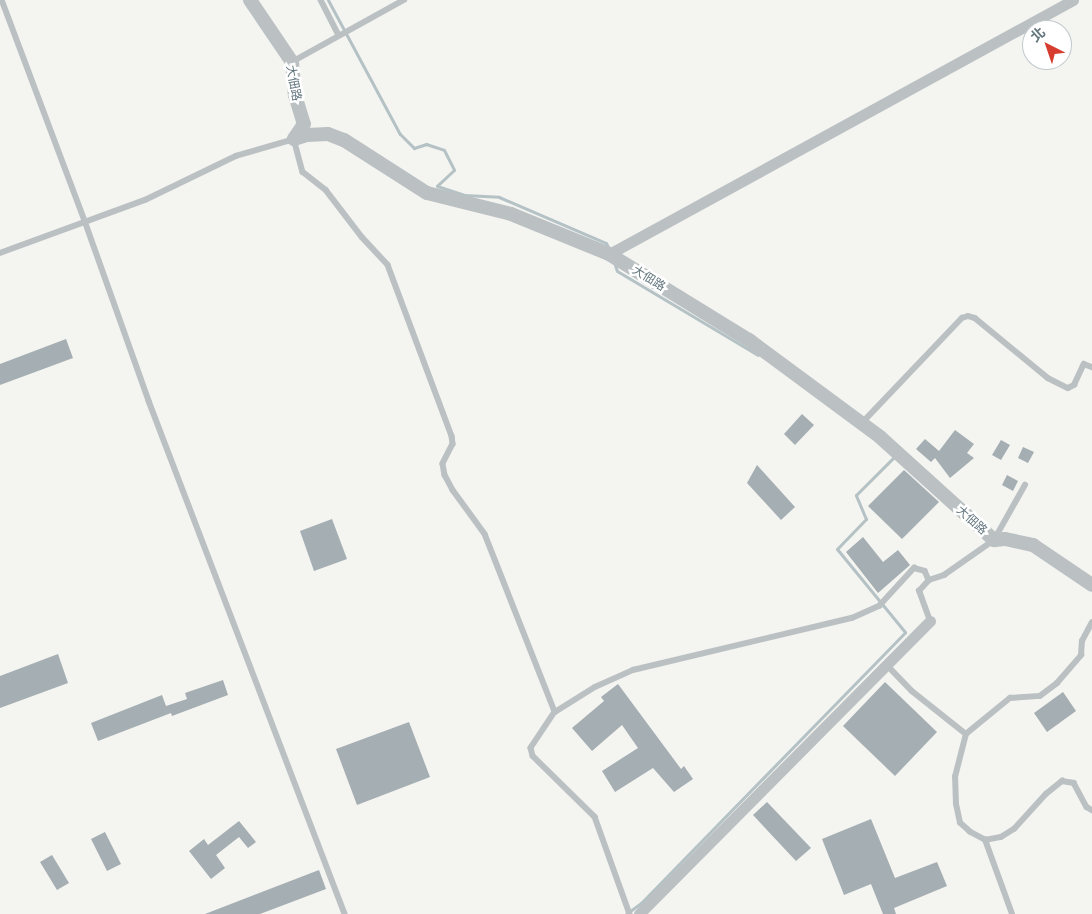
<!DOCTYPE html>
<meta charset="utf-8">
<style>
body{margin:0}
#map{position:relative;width:1092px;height:914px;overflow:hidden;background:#f4f4f1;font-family:"PT Sans","Noto Sans TC",sans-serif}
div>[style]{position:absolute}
.stream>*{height:3px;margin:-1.5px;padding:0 1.5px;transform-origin:1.5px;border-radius:1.5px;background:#b5c2c5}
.building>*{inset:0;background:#a5aeb2}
.service>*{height:5.5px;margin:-2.75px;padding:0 2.75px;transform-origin:2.75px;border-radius:2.75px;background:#bbc1c3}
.minor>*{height:11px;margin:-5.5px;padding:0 5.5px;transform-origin:5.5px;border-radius:5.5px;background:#bbc1c3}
.tertiary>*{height:14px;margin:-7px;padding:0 7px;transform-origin:7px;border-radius:7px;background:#bbc1c3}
span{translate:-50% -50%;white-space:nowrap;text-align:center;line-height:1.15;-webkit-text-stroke:5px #fff;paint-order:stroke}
.street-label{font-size:12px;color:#657880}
.north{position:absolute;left:1022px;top:20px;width:50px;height:50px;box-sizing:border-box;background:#fff;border:1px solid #c1c9cc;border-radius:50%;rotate:319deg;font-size:14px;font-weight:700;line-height:20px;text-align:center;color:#657880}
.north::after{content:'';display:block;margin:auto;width:18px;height:22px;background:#d63d2f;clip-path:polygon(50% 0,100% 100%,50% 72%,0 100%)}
</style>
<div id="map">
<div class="stream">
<div style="left:328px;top:0;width:152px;rotate:61.8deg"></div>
<div style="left:400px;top:134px;width:20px;rotate:45deg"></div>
<div style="left:414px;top:148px;width:13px;rotate:-18deg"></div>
<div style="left:426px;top:144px;width:19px;rotate:18deg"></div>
<div style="left:444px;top:150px;width:22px;rotate:63deg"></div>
<div style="left:454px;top:170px;width:23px;rotate:137deg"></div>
<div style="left:437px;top:186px;width:28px;rotate:18deg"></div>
<div style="left:464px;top:195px;width:35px;rotate:3deg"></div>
<div style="left:499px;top:197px;width:116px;rotate:23.3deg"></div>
<div style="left:606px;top:243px;width:7px;rotate:63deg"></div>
<div style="left:614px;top:262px;width:9px;rotate:72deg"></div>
<div style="left:617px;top:271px;width:164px;rotate:30.8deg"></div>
<div style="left:626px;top:914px;width:19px;rotate:-36deg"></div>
<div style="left:641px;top:903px;width:378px;rotate:-45.7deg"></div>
<div style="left:905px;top:632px;width:107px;rotate:-129.3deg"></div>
<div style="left:837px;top:549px;width:42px;rotate:-46deg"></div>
<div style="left:866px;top:519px;width:26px;rotate:-113deg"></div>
<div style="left:856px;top:495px;width:55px;rotate:-45deg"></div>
</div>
<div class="building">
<div style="clip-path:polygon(66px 339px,73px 358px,0 385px,0 364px)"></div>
<div style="clip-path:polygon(802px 414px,814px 425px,795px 445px,784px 434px)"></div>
<div style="clip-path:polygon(955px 430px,974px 444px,967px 453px,974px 458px,950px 478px,935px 458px,931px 462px,916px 449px,925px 439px,939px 451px)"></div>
<div style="clip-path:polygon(1001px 440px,1010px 445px,1001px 460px,992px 455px)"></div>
<div style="clip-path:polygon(1023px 447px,1034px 452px,1028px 463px,1018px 458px)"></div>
<div style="clip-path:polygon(757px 465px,795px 507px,781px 520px,747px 483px)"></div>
<div style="clip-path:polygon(904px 470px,939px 502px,902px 539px,868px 506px)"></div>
<div style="clip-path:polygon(1007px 475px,1018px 481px,1013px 491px,1002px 485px)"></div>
<div style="clip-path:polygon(332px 519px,347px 559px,314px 571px,300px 531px)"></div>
<div style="clip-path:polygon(863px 537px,883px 562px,898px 550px,910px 565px,878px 593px,846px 552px)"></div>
<div style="clip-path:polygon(58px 654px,68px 683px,0 708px,0 676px)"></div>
<div style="clip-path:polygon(223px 680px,228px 695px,172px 716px,171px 713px,98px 741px,91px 723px,162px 695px,166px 706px,187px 699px,185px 693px)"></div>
<div style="clip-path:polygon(885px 682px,937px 732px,895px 776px,843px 726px)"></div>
<div style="clip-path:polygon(618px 684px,681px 769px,684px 766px,693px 779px,674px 792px,653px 768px,615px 792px,602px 771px,638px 748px,622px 725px,592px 751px,572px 728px,604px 701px,601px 697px)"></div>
<div style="clip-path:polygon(1063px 692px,1076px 711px,1047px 732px,1034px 713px)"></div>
<div style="clip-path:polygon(409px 722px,430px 777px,357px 805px,336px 749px)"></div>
<div style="clip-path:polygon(767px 802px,811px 848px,796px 861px,753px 815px)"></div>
<div style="clip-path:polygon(871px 819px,895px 878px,937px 862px,947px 886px,894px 908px,896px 914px,883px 914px,871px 884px,844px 895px,822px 839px)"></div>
<div style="clip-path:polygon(239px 821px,256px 842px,248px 848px,239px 837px,216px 855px,225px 868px,211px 879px,189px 851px,204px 839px,208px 845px)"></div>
<div style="clip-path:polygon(105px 832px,121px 864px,107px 871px,91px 839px)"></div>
<div style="clip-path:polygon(52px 855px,69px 883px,57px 890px,40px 862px)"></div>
<div style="clip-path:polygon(319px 870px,326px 889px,260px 914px,205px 914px)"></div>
</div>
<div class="service">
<div style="left:2px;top:0;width:236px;rotate:69.4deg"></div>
<div style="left:85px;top:221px;width:191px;rotate:70.4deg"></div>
<div style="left:149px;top:401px;width:549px;rotate:69.09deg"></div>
<div style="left:321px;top:0;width:39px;rotate:63deg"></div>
<div style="left:292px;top:62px;width:128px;rotate:-29deg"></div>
<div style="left:0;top:253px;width:154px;rotate:-20.1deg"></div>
<div style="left:145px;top:200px;width:101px;rotate:-25.8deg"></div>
<div style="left:236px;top:156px;width:60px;rotate:-16.3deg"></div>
<div style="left:294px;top:139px;width:34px;rotate:75deg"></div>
<div style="left:303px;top:172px;width:29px;rotate:38deg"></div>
<div style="left:326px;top:190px;width:59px;rotate:52.5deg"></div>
<div style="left:362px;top:237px;width:38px;rotate:47deg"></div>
<div style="left:388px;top:265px;width:183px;rotate:69.5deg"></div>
<div style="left:452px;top:436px;width:8px;rotate:83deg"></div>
<div style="left:453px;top:444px;width:22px;rotate:117deg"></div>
<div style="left:443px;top:464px;width:11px;rotate:80deg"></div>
<div style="left:445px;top:475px;width:17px;rotate:62deg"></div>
<div style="left:453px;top:490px;width:54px;rotate:54deg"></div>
<div style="left:485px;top:534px;width:191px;rotate:68.5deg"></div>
<div style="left:555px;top:712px;width:43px;rotate:123.7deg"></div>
<div style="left:531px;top:748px;width:8px;rotate:76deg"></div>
<div style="left:533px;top:756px;width:87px;rotate:44.5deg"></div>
<div style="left:595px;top:817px;width:103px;rotate:70.2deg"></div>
<div style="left:862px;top:423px;width:145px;rotate:-46.4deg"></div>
<div style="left:962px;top:318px;width:6px;rotate:-18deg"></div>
<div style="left:968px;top:316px;width:7px;rotate:16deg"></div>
<div style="left:975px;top:318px;width:94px;rotate:39.4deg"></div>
<div style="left:1048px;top:378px;width:22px;rotate:27deg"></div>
<div style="left:1068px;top:388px;width:7px;rotate:-27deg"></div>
<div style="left:1074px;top:385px;width:23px;rotate:-65deg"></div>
<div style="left:1084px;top:364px;width:9px;rotate:21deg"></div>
<div style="left:930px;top:621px;width:32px;rotate:-110deg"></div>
<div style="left:919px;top:591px;width:15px;rotate:-48deg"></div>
<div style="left:929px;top:580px;width:16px;rotate:-18deg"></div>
<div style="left:944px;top:575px;width:61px;rotate:-35deg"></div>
<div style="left:994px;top:540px;width:63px;rotate:-60.6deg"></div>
<div style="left:886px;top:664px;width:37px;rotate:46deg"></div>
<div style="left:912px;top:691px;width:69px;rotate:38.5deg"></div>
<div style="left:555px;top:712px;width:47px;rotate:-32deg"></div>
<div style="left:595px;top:687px;width:42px;rotate:-24.1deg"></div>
<div style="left:633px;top:670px;width:225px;rotate:-13.4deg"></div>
<div style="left:852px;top:618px;width:30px;rotate:-24deg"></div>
<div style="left:879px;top:606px;width:52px;rotate:-47.4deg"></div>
<div style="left:914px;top:568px;width:11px;rotate:15deg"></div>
<div style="left:925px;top:571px;width:10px;rotate:66deg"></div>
<div style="left:985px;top:840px;width:16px;rotate:-11deg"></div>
<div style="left:1001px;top:837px;width:15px;rotate:-32deg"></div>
<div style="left:1014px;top:829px;width:47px;rotate:-47.6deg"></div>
<div style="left:1046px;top:794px;width:21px;rotate:-39deg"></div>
<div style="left:1062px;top:781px;width:12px;rotate:9deg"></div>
<div style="left:1074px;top:783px;width:27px;rotate:62deg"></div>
<div style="left:1087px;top:807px;width:6px;rotate:31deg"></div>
<div style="left:1012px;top:914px;width:79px;rotate:-110deg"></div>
<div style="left:985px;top:840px;width:17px;rotate:-152deg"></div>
<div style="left:970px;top:832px;width:13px;rotate:-138deg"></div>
<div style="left:960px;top:823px;width:19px;rotate:-102deg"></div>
<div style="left:956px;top:804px;width:27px;rotate:-92deg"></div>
<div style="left:955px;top:777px;width:44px;rotate:-75.7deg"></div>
<div style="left:966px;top:734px;width:57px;rotate:-39.3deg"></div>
<div style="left:1010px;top:698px;width:30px;rotate:-4deg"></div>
<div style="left:1040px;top:696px;width:21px;rotate:-37deg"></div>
<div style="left:1057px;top:683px;width:37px;rotate:-49deg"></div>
<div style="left:1081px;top:655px;width:14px;rotate:-86deg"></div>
<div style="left:1082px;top:641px;width:21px;rotate:-62deg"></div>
</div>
<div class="minor">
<div style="left:609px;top:254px;width:529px;rotate:-28.7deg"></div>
<div style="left:639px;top:914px;width:413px;rotate:-45.2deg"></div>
</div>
<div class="tertiary">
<div style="left:250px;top:0;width:75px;rotate:55.9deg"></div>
<div style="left:292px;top:62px;width:33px;rotate:85deg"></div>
<div style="left:295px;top:95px;width:30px;rotate:73deg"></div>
<div style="left:304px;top:124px;width:18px;rotate:124deg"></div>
<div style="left:294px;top:139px;width:14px;rotate:-17deg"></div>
<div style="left:307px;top:135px;width:21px;rotate:-3deg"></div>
<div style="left:328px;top:134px;width:17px;rotate:21deg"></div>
<div style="left:344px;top:140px;width:98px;rotate:32.6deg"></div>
<div style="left:427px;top:193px;width:87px;rotate:14deg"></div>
<div style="left:511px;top:214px;width:106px;rotate:22.2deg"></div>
<div style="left:609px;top:254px;width:164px;rotate:31.6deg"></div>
<div style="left:749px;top:340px;width:163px;rotate:36.5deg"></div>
<div style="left:880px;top:437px;width:154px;rotate:42.1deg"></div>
<div style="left:994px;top:540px;width:11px;rotate:-5deg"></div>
<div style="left:1005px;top:539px;width:29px;rotate:12deg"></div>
<div style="left:1033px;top:545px;width:71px;rotate:34.1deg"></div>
</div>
<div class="street-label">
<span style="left:294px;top:83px;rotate:79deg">大佃路</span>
<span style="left:649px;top:278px;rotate:32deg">大佃路</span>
<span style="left:972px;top:520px;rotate:42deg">大佃路</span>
</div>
<div class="north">北</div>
</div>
